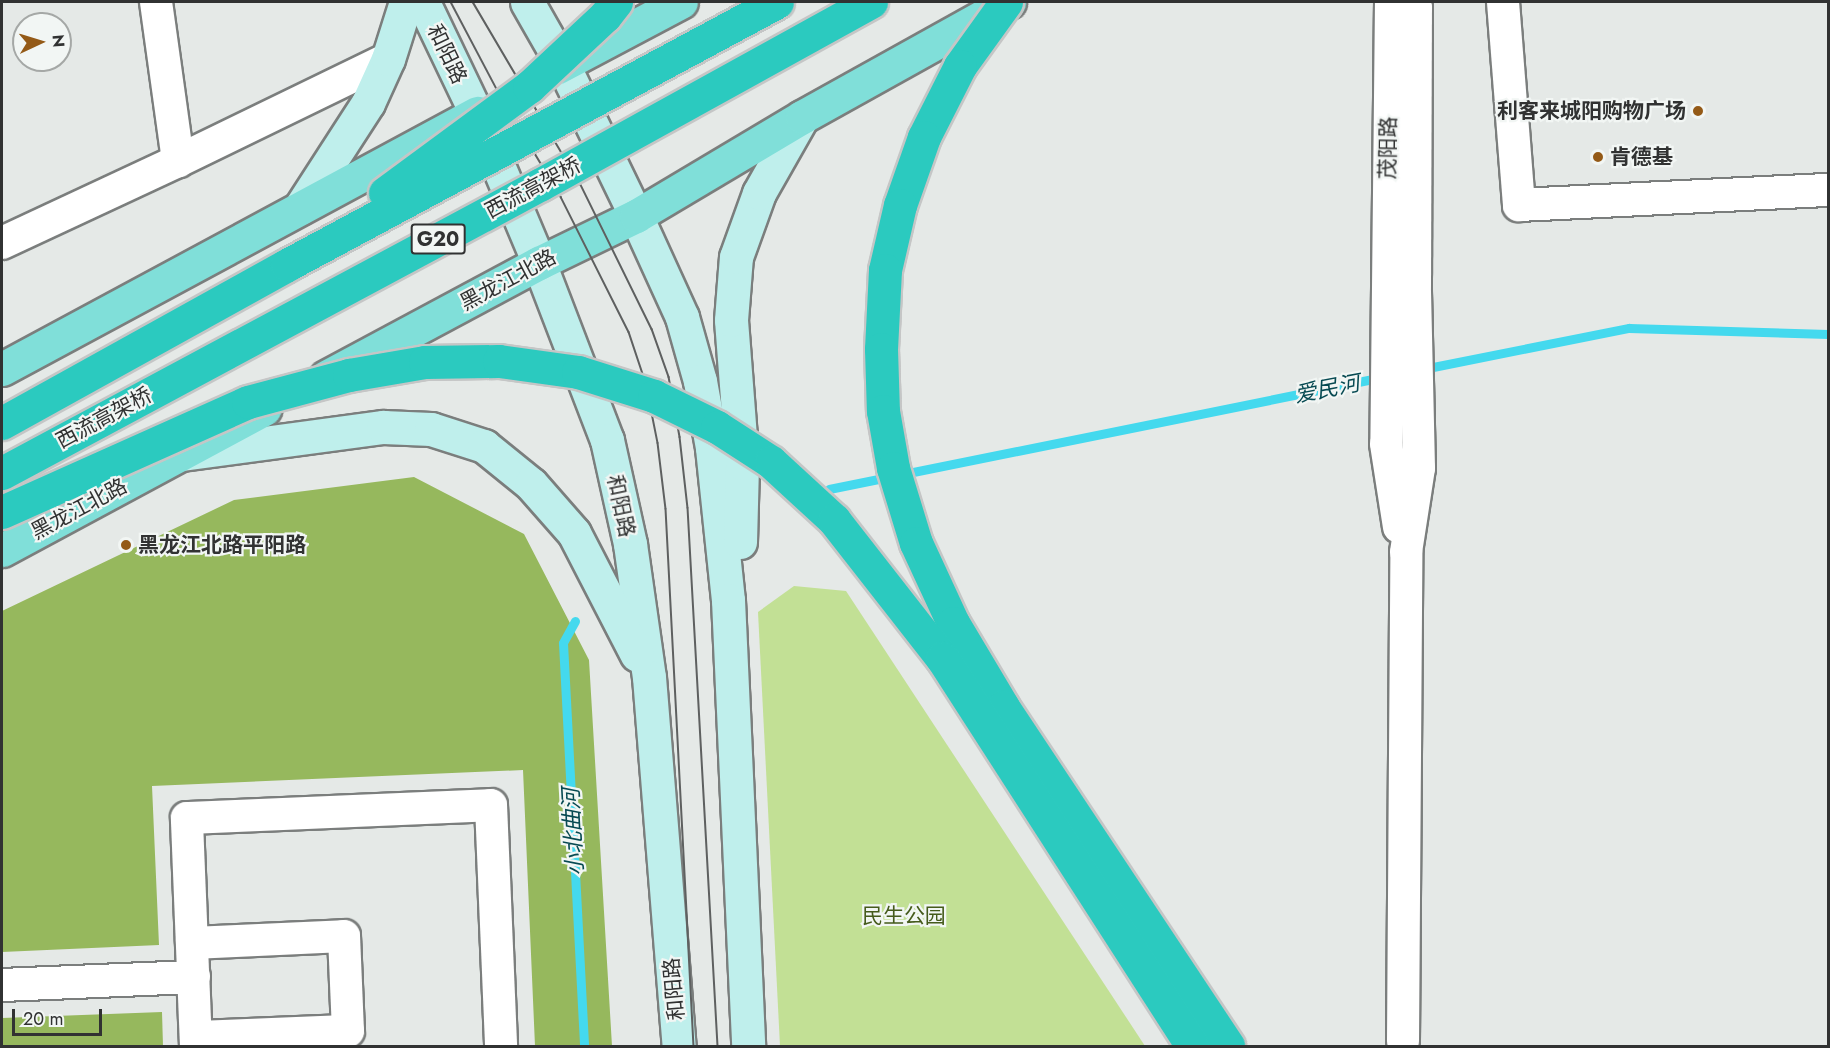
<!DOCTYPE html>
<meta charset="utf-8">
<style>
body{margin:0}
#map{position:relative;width:1830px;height:1048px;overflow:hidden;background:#e5e9e7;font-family:Jost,"Noto Sans SC",sans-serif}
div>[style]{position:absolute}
.green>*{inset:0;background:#c2e095}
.forest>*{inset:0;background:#96b85d}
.stream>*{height:9px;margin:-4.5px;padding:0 4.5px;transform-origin:4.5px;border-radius:4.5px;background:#44d9ee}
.roads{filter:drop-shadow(2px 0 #7b7e7d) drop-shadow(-2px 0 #7b7e7d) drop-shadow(0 2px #7b7e7d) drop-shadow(0 -2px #7b7e7d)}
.street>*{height:32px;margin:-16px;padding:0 16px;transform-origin:16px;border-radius:16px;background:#fff}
.secondary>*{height:33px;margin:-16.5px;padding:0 16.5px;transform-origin:16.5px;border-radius:16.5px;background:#bfefec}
.primary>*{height:33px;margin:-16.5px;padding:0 16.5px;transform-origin:16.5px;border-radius:16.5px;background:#80dfd9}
.tram>*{height:1.5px;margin:-0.75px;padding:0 0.75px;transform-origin:0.75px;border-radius:0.75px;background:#5e6060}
.bridges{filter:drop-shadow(2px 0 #c5c6c6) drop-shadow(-2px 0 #c5c6c6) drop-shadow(0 2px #c5c6c6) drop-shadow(0 -2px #c5c6c6)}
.highway-bridge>*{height:33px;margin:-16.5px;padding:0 16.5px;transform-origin:16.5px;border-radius:16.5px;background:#2bcabf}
.dots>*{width:16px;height:16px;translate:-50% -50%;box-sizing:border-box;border:3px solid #f2f6f4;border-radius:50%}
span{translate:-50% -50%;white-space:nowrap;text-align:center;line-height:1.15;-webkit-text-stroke:4.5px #f2f6f4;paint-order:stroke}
.shield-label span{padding:2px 4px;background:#f2f6f4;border:2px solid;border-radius:4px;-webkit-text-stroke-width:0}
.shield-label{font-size:20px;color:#313232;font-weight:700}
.street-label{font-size:21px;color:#313232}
.poi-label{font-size:21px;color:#313232;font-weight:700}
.right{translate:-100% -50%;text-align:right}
.left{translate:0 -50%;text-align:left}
.park-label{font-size:21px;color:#455b1b}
.water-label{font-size:22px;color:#074a52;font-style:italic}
.frame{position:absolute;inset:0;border:3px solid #313232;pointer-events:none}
.north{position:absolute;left:12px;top:12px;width:60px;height:60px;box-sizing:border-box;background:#f2f6f4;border:2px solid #a5a8a6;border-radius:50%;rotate:86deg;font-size:16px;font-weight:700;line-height:24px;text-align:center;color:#313232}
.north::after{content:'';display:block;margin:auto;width:21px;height:27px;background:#945a17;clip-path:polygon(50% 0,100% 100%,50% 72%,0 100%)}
.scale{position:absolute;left:12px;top:1009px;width:90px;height:27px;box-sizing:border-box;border:3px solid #313232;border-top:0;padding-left:8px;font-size:18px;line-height:21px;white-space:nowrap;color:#313232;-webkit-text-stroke:4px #f2f6f4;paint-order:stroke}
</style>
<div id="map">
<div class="green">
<div style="clip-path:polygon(794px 586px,846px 591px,1145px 1046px,780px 1046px,758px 612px)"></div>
</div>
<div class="forest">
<div style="clip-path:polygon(414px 477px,524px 534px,589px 660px,612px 1046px,535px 1046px,523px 770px,152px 786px,159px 945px,2px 952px,2px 611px,234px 500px)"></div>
<div style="clip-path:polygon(162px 1012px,163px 1046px,2px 1046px,2px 1018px)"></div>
</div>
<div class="stream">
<div style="left:1423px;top:369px;width:210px;rotate:-11.3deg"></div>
<div style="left:1629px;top:328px;width:199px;rotate:1.7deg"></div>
<div style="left:829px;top:489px;width:565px;rotate:-11.43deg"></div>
<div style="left:575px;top:621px;width:25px;rotate:119deg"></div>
<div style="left:563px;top:643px;width:404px;rotate:87deg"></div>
</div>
<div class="roads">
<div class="street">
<div style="left:156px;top:2px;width:161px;rotate:82.1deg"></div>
<div style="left:1391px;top:2px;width:442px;rotate:90.6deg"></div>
<div style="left:1386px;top:444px;width:84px;rotate:81.1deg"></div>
<div style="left:1503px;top:2px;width:204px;rotate:85.5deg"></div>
<div style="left:1519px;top:205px;width:309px;rotate:-2.8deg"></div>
<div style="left:2px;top:243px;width:194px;rotate:-25deg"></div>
<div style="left:178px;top:161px;width:233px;rotate:-25.9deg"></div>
<div style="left:192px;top:943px;width:152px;rotate:-2.6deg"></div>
<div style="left:344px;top:936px;width:95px;rotate:87.6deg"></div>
<div style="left:348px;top:1031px;width:152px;rotate:177.7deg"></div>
<div style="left:2px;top:985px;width:192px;rotate:-2.4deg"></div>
<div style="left:1403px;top:1041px;width:489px;rotate:-89.6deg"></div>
<div style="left:1406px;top:552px;width:85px;rotate:-81.2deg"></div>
<div style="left:1419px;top:468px;width:183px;rotate:-91.3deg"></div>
<div style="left:1415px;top:285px;width:277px;rotate:-89.8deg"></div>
<div style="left:1416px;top:8px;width:7px;rotate:-117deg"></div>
<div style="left:196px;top:1046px;width:228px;rotate:-92.3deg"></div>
<div style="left:187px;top:818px;width:304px;rotate:-2.4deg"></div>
<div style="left:491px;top:805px;width:241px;rotate:87.6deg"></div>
</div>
<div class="secondary">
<div style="left:423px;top:2px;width:123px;rotate:64.5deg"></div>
<div style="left:476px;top:113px;width:163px;rotate:67.2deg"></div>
<div style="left:539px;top:263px;width:190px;rotate:69deg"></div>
<div style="left:607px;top:440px;width:107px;rotate:77.5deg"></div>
<div style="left:630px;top:544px;width:134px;rotate:81.9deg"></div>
<div style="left:649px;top:677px;width:370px;rotate:85.4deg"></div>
<div style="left:527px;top:2px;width:73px;rotate:60.3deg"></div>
<div style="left:563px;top:65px;width:168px;rotate:64.2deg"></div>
<div style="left:636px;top:216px;width:111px;rotate:65.5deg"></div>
<div style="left:682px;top:317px;width:66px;rotate:74.3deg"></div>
<div style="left:700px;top:381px;width:68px;rotate:79.8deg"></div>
<div style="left:712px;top:448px;width:153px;rotate:84deg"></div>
<div style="left:728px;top:600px;width:446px;rotate:87.4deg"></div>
<div style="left:300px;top:208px;width:125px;rotate:-57.1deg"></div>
<div style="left:368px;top:103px;width:48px;rotate:-65.6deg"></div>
<div style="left:388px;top:59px;width:60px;rotate:-72.5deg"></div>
<div style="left:182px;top:454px;width:203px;rotate:-7.7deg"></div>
<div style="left:383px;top:427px;width:48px;rotate:2.4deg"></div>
<div style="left:431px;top:429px;width:56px;rotate:17.8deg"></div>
<div style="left:484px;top:446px;width:60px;rotate:39deg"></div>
<div style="left:531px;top:484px;width:65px;rotate:48.7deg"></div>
<div style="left:574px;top:533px;width:137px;rotate:62.7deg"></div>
<div style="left:740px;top:542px;width:79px;rotate:-88.5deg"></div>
<div style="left:742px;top:463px;width:143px;rotate:-94.4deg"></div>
<div style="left:731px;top:320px;width:63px;rotate:-85.5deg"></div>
<div style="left:736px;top:257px;width:68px;rotate:-70.2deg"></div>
<div style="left:759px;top:193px;width:87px;rotate:-60.5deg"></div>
</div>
<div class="primary">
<div style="left:558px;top:67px;width:139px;rotate:-27.9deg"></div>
<div style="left:2px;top:369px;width:540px;rotate:-28.32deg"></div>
<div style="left:326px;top:377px;width:242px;rotate:-28.2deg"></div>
<div style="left:539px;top:263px;width:108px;rotate:-25.9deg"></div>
<div style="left:636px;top:216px;width:193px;rotate:-30.8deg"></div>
<div style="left:802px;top:117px;width:237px;rotate:-29.1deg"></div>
<div style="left:2px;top:550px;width:298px;rotate:-28.3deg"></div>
</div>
</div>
<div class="tram">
<div style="left:451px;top:2px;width:107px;rotate:62.2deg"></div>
<div style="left:501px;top:97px;width:117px;rotate:59deg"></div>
<div style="left:561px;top:197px;width:151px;rotate:63.3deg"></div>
<div style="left:629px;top:332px;width:54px;rotate:71.6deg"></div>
<div style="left:646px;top:383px;width:61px;rotate:78.7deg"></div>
<div style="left:658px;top:443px;width:66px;rotate:83.1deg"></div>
<div style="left:666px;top:509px;width:538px;rotate:87.02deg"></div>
<div style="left:473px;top:2px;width:212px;rotate:59.5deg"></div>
<div style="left:581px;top:185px;width:161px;rotate:63.8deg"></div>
<div style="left:652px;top:329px;width:51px;rotate:70.5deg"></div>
<div style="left:669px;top:377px;width:61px;rotate:79.6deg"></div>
<div style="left:680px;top:437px;width:71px;rotate:83.6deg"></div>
<div style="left:688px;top:508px;width:539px;rotate:86.81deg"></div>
</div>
<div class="bridges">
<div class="highway-bridge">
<div style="left:1006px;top:2px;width:79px;rotate:125.7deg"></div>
<div style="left:960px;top:66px;width:80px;rotate:116.9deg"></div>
<div style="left:924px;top:137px;width:72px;rotate:109.4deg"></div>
<div style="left:900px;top:205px;width:67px;rotate:103deg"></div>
<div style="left:885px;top:270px;width:79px;rotate:92.9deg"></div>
<div style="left:881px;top:349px;width:62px;rotate:88.2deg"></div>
<div style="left:883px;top:411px;width:58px;rotate:80deg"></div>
<div style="left:893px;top:468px;width:78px;rotate:73deg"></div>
<div style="left:916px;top:543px;width:88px;rotate:65.2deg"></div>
<div style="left:953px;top:623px;width:98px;rotate:59.2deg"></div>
<div style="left:1003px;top:707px;width:407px;rotate:56.4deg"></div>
<div style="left:385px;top:193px;width:179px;rotate:-36.4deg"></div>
<div style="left:529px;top:87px;width:104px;rotate:-43.1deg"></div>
<div style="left:605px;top:16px;width:18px;rotate:-52deg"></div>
<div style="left:2px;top:423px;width:326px;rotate:-29deg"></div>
<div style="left:287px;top:265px;width:556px;rotate:-28.22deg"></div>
<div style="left:2px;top:473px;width:612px;rotate:-28.2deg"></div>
<div style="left:541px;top:184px;width:377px;rotate:-28.9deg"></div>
<div style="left:2px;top:512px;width:269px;rotate:-24.1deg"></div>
<div style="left:248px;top:402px;width:105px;rotate:-15deg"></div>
<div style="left:349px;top:375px;width:77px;rotate:-9.7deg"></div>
<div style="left:425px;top:362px;width:74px;rotate:-0.8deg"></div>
<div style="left:499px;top:361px;width:80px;rotate:7.9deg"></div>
<div style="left:578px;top:372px;width:80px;rotate:17.5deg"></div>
<div style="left:654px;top:396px;width:70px;rotate:26.2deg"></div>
<div style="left:717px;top:427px;width:64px;rotate:32.9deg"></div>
<div style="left:771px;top:462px;width:86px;rotate:42.6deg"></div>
<div style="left:834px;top:520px;width:175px;rotate:52deg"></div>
<div style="left:942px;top:658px;width:462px;rotate:57.2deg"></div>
</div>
</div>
<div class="dots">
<div style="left:1698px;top:111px;background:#945a17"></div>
<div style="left:1598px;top:157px;background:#945a17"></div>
<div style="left:126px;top:545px;background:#945a17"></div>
</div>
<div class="shield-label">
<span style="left:438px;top:239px">G20</span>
</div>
<div class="street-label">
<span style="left:447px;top:54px;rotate:64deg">和阳路</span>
<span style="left:1388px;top:148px;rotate:-89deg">茂阳路</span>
<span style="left:533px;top:188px;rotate:-28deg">西流高架桥</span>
<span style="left:508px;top:280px;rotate:-28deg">黑龙江北路</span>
<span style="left:104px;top:418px;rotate:-28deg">西流高架桥</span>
<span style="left:621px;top:506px;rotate:78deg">和阳路</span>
<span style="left:79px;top:509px;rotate:-28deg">黑龙江北路</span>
<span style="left:674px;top:989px;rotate:-95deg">和阳路</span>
</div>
<div class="poi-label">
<span class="right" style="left:1686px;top:111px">利客来城阳购物广场</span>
<span class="left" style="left:1610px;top:157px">肯德基</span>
<span class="left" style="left:138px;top:545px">黑龙江北路平阳路</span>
</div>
<div class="park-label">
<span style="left:904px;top:916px">民生公园</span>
</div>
<div class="water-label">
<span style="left:1327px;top:389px;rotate:-11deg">爱民河</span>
<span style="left:573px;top:832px;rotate:-93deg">小北曲河</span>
</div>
<div class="frame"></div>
<div class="north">N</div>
<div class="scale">20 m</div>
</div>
